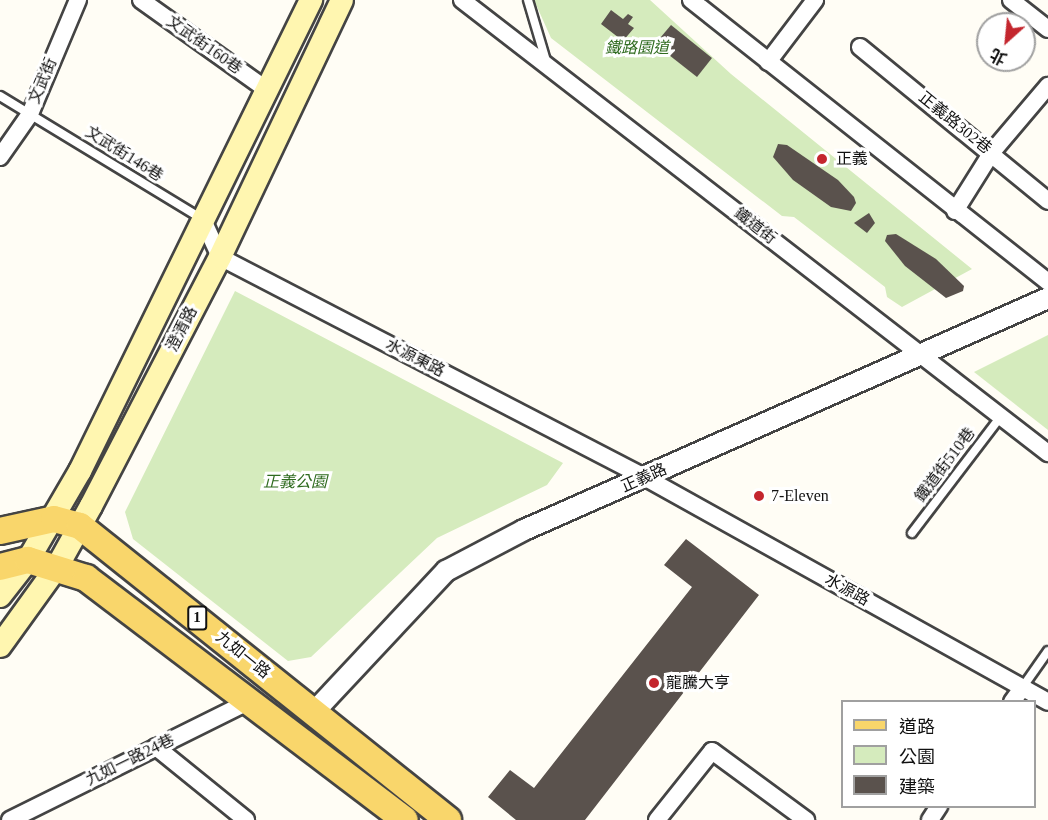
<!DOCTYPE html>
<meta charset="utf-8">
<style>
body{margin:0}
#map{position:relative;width:1048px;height:820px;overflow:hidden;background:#fffdf5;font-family:"Times New Roman","Noto Sans TC",serif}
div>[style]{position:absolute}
.green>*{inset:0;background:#d5ebbd}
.building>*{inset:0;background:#5a524d}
.roads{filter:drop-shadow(2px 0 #444) drop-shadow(-2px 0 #444) drop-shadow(0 2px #444) drop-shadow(0 -2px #444)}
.service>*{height:8px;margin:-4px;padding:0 4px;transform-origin:4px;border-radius:4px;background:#fff}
.minor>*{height:16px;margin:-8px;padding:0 8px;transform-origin:8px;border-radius:8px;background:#fff}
.tertiary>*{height:20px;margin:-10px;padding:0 10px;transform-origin:10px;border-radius:10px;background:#fff}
.secondary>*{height:22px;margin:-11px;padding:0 11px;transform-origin:11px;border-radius:11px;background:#fff6b0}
.primary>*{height:26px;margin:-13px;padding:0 13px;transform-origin:13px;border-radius:13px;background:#f9d66b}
.dots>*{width:16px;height:16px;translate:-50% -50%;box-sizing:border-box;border:3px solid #fff;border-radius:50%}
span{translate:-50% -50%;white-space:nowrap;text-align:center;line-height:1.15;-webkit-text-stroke:6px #fff;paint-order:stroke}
.shield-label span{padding:2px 4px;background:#fff;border:2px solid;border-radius:4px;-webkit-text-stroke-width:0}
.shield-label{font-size:15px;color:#111;font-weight:700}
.street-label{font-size:16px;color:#111}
.park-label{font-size:16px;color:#2f6b1f;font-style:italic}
.poi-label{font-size:16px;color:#111}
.left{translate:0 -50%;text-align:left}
.legend{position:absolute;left:841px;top:700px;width:195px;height:108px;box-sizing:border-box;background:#fff;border:2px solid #a0a0a0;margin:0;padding:8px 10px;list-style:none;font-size:18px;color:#111}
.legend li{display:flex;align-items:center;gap:12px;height:30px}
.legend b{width:30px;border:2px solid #a0a0a0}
.north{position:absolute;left:976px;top:12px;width:60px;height:60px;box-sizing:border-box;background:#fff;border:2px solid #a0a0a0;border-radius:50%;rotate:207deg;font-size:16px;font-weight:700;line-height:24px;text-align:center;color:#111}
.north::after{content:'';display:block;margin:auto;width:21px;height:27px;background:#c4262e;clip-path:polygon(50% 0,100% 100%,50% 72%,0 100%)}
</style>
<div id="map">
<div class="green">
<div style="clip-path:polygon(534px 0,650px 0,731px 74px,972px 269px,902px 307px,887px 297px,885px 287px,794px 217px,782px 216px,551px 38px)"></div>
<div style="clip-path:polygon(235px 291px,563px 463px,547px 485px,437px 538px,311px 657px,288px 661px,133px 539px,125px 512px)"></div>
<div style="clip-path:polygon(1048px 335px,1048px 430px,974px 372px)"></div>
</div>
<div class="building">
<div style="clip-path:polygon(611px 10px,623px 19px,628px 14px,633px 17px,628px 24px,634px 28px,623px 41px,601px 24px)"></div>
<div style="clip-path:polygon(671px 25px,712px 58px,697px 77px,655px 44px)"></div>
<div style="clip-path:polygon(778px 144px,787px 145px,838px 180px,854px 197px,856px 203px,851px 211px,831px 207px,793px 180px,773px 157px)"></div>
<div style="clip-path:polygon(869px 213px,875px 223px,867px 233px,854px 223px)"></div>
<div style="clip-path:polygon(896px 234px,936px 259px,964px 286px,963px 291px,946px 298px,905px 266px,885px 241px,887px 235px)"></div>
<div style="clip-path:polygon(686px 539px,759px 595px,585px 820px,516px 820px,488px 797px,510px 770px,534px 788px,692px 587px,664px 565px)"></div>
</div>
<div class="roads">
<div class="service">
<div style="left:528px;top:0;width:67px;rotate:73.5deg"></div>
<div style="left:0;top:96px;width:237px;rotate:31.3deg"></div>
<div style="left:912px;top:533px;width:148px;rotate:-52.7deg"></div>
<div style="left:1022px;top:688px;width:45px;rotate:-54.9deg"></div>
</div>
<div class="minor">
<div style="left:141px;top:0;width:155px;rotate:35.5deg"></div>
<div style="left:462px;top:0;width:741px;rotate:37.71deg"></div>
<div style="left:691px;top:0;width:455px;rotate:38.3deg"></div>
<div style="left:1011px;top:0;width:47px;rotate:38.1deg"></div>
<div style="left:860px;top:47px;width:243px;rotate:39.3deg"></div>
<div style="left:768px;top:62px;width:78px;rotate:-52.8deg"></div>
<div style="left:0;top:157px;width:52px;rotate:-55.1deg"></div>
<div style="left:30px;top:114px;width:124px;rotate:-67.2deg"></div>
<div style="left:955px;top:211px;width:70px;rotate:-57.9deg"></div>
<div style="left:992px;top:152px;width:87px;rotate:-49.7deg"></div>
<div style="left:203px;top:220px;width:41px;rotate:65.3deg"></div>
<div style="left:220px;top:257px;width:480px;rotate:27.4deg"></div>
<div style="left:646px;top:478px;width:460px;rotate:29.1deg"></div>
<div style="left:1012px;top:702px;width:17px;rotate:-54deg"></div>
<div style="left:156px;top:747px;width:116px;rotate:39deg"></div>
<div style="left:10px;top:820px;width:268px;rotate:-26.4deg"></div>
<div style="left:657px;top:820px;width:88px;rotate:-51.4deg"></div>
<div style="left:712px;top:751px;width:117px;rotate:36.3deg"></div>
<div style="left:930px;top:820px;width:17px;rotate:-57deg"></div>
</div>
<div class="tertiary">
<div style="left:313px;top:713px;width:195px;rotate:-46.9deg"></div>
<div style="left:446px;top:571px;width:88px;rotate:-27.7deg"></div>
<div style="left:524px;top:530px;width:573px;rotate:-23.88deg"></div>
</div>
<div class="secondary">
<div style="left:0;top:596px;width:46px;rotate:-52.1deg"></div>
<div style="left:28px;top:560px;width:103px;rotate:-59.7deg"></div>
<div style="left:80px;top:471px;width:525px;rotate:-63.87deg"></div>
<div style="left:0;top:646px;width:97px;rotate:-54.2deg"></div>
<div style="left:57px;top:567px;width:70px;rotate:-60.9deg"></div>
<div style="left:91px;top:506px;width:280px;rotate:-62.6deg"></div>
<div style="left:220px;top:257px;width:284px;rotate:-64.6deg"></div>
</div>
<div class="primary">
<div style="left:0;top:531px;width:55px;rotate:-12.5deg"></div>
<div style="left:54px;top:519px;width:27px;rotate:15deg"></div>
<div style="left:80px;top:526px;width:471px;rotate:38.6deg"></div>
<div style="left:0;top:567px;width:29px;rotate:-14deg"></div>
<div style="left:28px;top:560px;width:61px;rotate:17.2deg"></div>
<div style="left:86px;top:578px;width:400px;rotate:37.2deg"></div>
</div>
</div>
<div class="dots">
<div style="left:822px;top:159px;background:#c4262e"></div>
<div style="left:759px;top:496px;background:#c4262e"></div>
<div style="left:654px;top:683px;background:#c4262e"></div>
</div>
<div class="shield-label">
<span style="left:197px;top:618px">1</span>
</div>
<div class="street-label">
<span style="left:204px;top:45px;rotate:35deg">文武街160巷</span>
<span style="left:43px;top:81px;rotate:-67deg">文武街</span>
<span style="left:955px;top:123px;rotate:39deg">正義路302巷</span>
<span style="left:124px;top:154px;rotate:32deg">文武街146巷</span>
<span style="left:755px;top:226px;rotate:38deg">鐵道街</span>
<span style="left:182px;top:329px;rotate:-63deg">澄清路</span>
<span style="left:415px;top:358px;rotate:27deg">水源東路</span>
<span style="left:945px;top:465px;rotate:-53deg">鐵道街510巷</span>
<span style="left:644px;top:478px;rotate:-24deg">正義路</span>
<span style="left:847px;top:590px;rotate:29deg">水源路</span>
<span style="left:243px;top:655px;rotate:39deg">九如一路</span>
<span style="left:130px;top:760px;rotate:-26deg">九如一路24巷</span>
</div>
<div class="park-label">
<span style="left:637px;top:48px">鐵路園道</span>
<span style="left:295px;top:482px">正義公園</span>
</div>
<div class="poi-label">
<span class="left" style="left:836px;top:159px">正義</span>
<span class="left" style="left:771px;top:496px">7-Eleven</span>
<span class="left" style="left:666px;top:683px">龍騰大亨</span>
</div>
<ul class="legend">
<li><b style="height:8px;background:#f9d66b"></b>道路</li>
<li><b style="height:16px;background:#d5ebbd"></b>公園</li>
<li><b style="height:16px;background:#5a524d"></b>建築</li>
</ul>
<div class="north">北</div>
</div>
